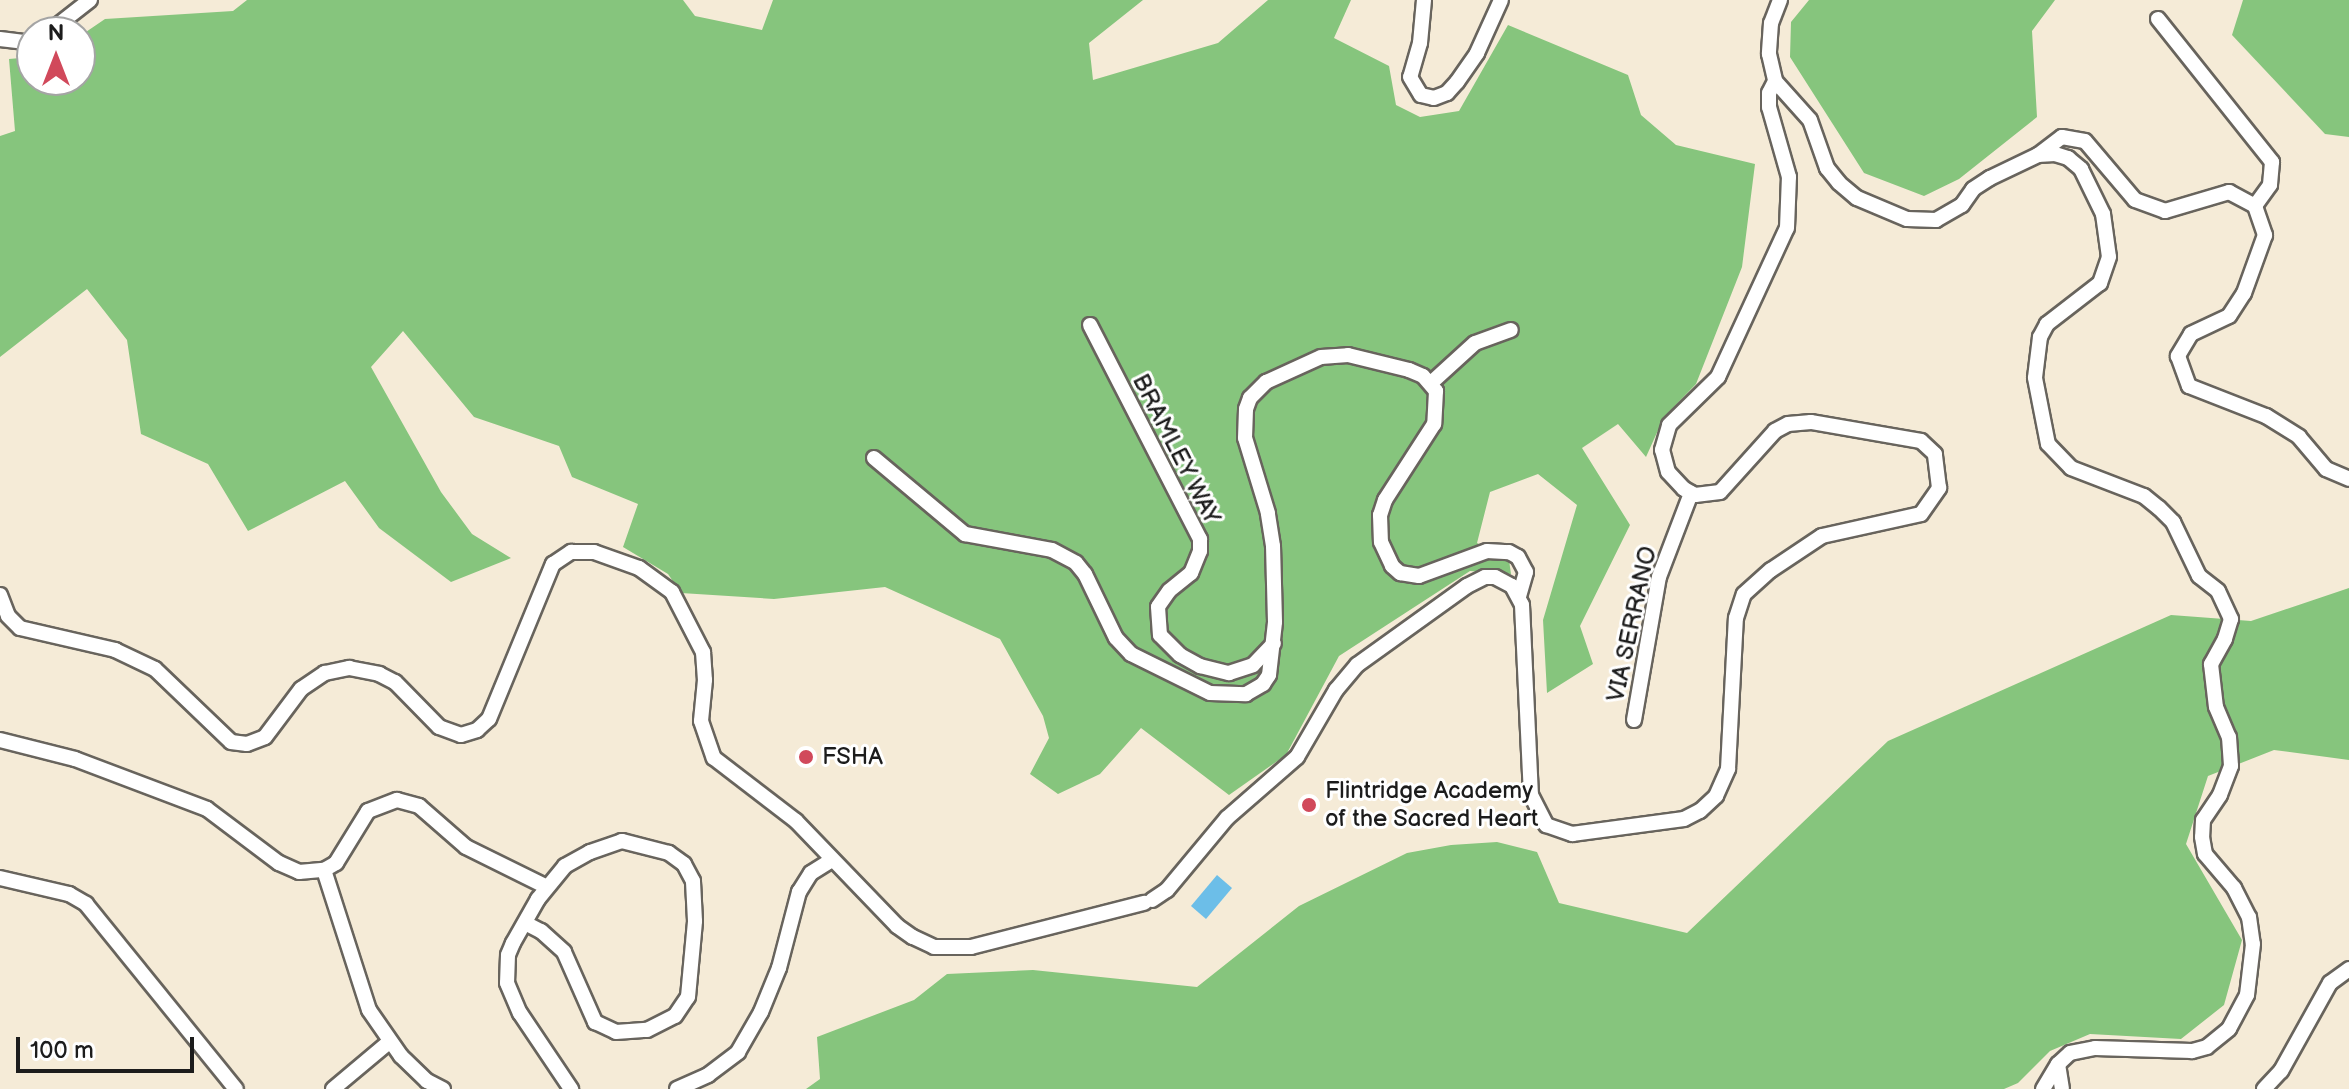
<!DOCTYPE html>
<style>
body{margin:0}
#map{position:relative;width:2349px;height:1089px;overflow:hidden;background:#f5ebd7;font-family:"Balsamiq Sans",sans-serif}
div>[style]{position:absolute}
.green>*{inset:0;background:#86c57d}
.water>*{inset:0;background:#6cbee8}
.roads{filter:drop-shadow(2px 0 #68645d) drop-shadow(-2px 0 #68645d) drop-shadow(0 2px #68645d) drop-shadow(0 -2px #68645d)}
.minor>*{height:14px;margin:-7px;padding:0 7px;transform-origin:7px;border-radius:7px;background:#fff}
.dots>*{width:22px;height:22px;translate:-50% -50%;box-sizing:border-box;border:4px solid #fff;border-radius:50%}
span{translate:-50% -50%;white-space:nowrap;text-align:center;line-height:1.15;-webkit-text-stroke:6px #fff;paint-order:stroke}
.street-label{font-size:24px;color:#1c1c1c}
.poi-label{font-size:24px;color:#1c1c1c}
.left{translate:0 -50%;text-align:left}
.north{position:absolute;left:16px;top:16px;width:80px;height:80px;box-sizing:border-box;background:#fff;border:2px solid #a4a4a4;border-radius:50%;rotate:0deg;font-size:22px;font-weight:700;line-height:32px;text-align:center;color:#1c1c1c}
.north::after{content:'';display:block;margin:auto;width:28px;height:36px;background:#d1495b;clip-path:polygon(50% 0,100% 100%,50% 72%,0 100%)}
.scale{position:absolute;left:16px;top:1037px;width:178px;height:36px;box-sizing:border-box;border:4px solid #1c1c1c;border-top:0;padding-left:10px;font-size:24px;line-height:28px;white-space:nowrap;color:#1c1c1c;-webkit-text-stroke:6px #fff;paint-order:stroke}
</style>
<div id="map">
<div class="green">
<div style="clip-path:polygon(247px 0,683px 0,695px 16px,762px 30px,773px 0,1143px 0,1089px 43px,1093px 80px,1218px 43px,1268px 0,1351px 0,1334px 38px,1389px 66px,1396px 105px,1420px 117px,1459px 111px,1508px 25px,1628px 75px,1641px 115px,1676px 145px,1755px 164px,1742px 267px,1696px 384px,1664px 417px,1646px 457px,1618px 424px,1582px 448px,1630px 525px,1580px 626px,1593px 664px,1547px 693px,1543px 620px,1577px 505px,1538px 474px,1490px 492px,1477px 543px,1509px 560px,1511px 574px,1470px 571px,1339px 656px,1286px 755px,1229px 795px,1141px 728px,1100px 774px,1058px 794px,1030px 774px,1049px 738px,1043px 716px,1000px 639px,885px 587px,774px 599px,681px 593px,668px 574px,623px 547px,638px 504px,572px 477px,559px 446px,474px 417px,403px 331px,371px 367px,441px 492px,472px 534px,511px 558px,451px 582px,379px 528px,345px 481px,248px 531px,208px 464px,141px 434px,127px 340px,87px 289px,0 357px,0 136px,15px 131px,9px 59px,32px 57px,32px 80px,80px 80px,80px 36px,105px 19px,233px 11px)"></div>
<div style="clip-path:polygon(1809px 0,2055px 0,2032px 31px,2037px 117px,1959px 179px,1924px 196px,1864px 173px,1790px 57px,1791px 22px)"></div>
<div style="clip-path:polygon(2243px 0,2349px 0,2349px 137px,2325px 134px,2232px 35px)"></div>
<div style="clip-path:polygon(2349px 588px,2349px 760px,2274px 750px,2208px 776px,2186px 844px,2242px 940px,2224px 1005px,2181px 1039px,2090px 1034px,2050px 1051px,2018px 1083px,2004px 1089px,806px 1089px,820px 1079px,817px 1037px,914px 1000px,947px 974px,1033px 970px,1197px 987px,1299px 906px,1407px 853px,1451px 845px,1497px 842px,1537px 852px,1559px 903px,1687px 933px,1888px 741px,2171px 615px,2251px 621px)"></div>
</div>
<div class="water">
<div style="clip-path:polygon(1217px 875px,1232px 888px,1206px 919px,1191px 906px)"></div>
</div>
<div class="roads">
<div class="minor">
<div style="left:1424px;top:0;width:43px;rotate:95.3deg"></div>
<div style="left:1420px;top:43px;width:35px;rotate:106deg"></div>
<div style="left:1410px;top:77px;width:21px;rotate:59deg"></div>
<div style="left:1421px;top:95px;width:13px;rotate:13deg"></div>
<div style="left:1434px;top:98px;width:14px;rotate:-21deg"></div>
<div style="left:1447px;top:93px;width:15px;rotate:-48deg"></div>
<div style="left:1457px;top:82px;width:35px;rotate:-55deg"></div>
<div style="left:1477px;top:53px;width:58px;rotate:-65.6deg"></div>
<div style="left:1780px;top:0;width:25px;rotate:111deg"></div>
<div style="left:1771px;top:23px;width:31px;rotate:94deg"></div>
<div style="left:1769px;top:54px;width:28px;rotate:77deg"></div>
<div style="left:1775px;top:81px;width:52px;rotate:48.1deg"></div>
<div style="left:1810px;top:120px;width:51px;rotate:70.5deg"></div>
<div style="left:1827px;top:168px;width:19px;rotate:51deg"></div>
<div style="left:1839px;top:183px;width:23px;rotate:40deg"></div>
<div style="left:1857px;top:198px;width:54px;rotate:22.8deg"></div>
<div style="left:1907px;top:219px;width:29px;rotate:2deg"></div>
<div style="left:1936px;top:220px;width:30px;rotate:-30deg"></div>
<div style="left:1962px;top:205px;width:19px;rotate:-55deg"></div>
<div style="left:1973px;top:189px;width:20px;rotate:-33deg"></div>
<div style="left:1990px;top:178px;width:53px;rotate:-25.6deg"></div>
<div style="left:2038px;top:155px;width:17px;rotate:-3deg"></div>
<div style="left:2055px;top:154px;width:14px;rotate:17deg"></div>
<div style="left:2068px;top:158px;width:17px;rotate:40deg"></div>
<div style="left:2081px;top:169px;width:50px;rotate:63.9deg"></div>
<div style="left:2103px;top:214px;width:43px;rotate:82.1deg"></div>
<div style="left:2109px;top:257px;width:28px;rotate:109deg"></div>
<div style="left:2100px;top:283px;width:67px;rotate:142.3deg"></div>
<div style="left:2047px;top:324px;width:15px;rotate:118deg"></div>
<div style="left:2040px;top:337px;width:41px;rotate:97deg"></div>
<div style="left:2035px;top:378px;width:67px;rotate:78.9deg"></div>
<div style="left:2048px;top:444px;width:33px;rotate:46deg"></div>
<div style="left:2071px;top:468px;width:78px;rotate:21deg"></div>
<div style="left:2144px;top:496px;width:19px;rotate:39deg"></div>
<div style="left:2159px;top:508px;width:20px;rotate:45deg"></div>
<div style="left:2173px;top:522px;width:60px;rotate:64.3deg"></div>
<div style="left:2199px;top:576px;width:24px;rotate:38deg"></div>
<div style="left:2218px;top:591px;width:31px;rotate:65deg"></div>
<div style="left:2231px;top:619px;width:21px;rotate:107deg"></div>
<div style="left:2225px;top:639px;width:29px;rotate:119deg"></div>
<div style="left:2211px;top:664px;width:43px;rotate:83.4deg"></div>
<div style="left:2216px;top:707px;width:33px;rotate:67deg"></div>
<div style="left:2229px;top:737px;width:29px;rotate:86deg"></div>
<div style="left:2231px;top:766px;width:31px;rotate:111deg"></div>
<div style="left:2220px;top:795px;width:30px;rotate:124deg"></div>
<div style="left:2203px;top:820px;width:17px;rotate:93deg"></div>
<div style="left:2202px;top:837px;width:17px;rotate:80deg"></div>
<div style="left:2205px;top:854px;width:45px;rotate:49.5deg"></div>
<div style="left:2234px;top:888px;width:33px;rotate:63deg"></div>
<div style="left:2249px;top:917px;width:27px;rotate:82deg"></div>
<div style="left:2253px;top:944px;width:51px;rotate:96.7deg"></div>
<div style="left:2247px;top:995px;width:38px;rotate:118deg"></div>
<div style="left:2229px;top:1029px;width:28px;rotate:141deg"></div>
<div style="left:2207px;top:1047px;width:16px;rotate:165deg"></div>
<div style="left:2192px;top:1051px;width:97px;rotate:-178.2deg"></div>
<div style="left:2095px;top:1048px;width:25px;rotate:169deg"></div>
<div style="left:2070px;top:1053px;width:16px;rotate:137deg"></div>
<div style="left:2058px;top:1064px;width:25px;rotate:81deg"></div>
<div style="left:2158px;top:19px;width:183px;rotate:51.4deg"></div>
<div style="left:2272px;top:162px;width:23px;rotate:95deg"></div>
<div style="left:2270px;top:185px;width:26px;rotate:126deg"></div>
<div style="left:49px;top:32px;width:52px;rotate:-38deg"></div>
<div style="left:0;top:39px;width:32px;rotate:7deg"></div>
<div style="left:2038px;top:155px;width:30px;rotate:-37deg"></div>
<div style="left:2062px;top:137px;width:23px;rotate:10deg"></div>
<div style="left:2085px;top:141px;width:77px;rotate:49.7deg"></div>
<div style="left:2135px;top:200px;width:32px;rotate:20deg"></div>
<div style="left:2165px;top:211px;width:67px;rotate:-16.5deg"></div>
<div style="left:2229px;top:192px;width:30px;rotate:28deg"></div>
<div style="left:2255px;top:206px;width:31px;rotate:71deg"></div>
<div style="left:2265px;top:235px;width:62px;rotate:109.9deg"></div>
<div style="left:2244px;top:293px;width:27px;rotate:123deg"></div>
<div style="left:2229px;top:316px;width:42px;rotate:154.7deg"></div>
<div style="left:2191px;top:334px;width:26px;rotate:121deg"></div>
<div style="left:2178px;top:356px;width:32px;rotate:70deg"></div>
<div style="left:2189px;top:386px;width:83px;rotate:21.3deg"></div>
<div style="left:2266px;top:416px;width:39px;rotate:32deg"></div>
<div style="left:2299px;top:437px;width:42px;rotate:49.8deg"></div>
<div style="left:2326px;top:469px;width:25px;rotate:23deg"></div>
<div style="left:1090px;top:325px;width:241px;rotate:62.8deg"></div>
<div style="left:1200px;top:539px;width:12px;rotate:90deg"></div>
<div style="left:1200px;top:551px;width:24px;rotate:112deg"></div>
<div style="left:1191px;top:573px;width:28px;rotate:141deg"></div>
<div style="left:1169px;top:591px;width:19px;rotate:125deg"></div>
<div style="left:1158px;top:607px;width:28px;rotate:86deg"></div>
<div style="left:1160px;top:635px;width:28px;rotate:45deg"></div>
<div style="left:1180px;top:655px;width:23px;rotate:29deg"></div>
<div style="left:1200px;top:666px;width:30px;rotate:14deg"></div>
<div style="left:1229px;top:673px;width:25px;rotate:-18deg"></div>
<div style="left:1253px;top:665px;width:30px;rotate:-46deg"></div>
<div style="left:1431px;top:383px;width:59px;rotate:-42.3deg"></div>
<div style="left:1475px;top:343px;width:38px;rotate:-20deg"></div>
<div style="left:874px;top:458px;width:119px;rotate:39.9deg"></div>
<div style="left:965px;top:534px;width:88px;rotate:10.4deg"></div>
<div style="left:1052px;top:550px;width:27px;rotate:28deg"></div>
<div style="left:1076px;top:563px;width:14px;rotate:51deg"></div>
<div style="left:1085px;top:574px;width:71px;rotate:64.2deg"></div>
<div style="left:1116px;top:638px;width:22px;rotate:47deg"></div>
<div style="left:1131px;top:654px;width:88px;rotate:26.3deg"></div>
<div style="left:1210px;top:693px;width:36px;rotate:2deg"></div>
<div style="left:1246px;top:694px;width:20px;rotate:-30deg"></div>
<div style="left:1263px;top:684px;width:11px;rotate:-56deg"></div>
<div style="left:1269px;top:675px;width:53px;rotate:-83.5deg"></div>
<div style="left:1275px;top:622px;width:76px;rotate:-91.5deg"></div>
<div style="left:1273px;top:546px;width:33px;rotate:-99deg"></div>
<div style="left:1268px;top:513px;width:78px;rotate:-107deg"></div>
<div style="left:1245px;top:438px;width:29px;rotate:-88deg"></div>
<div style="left:1246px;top:409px;width:12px;rotate:-70deg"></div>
<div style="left:1250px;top:398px;width:23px;rotate:-45deg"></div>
<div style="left:1266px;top:382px;width:60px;rotate:-24.4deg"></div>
<div style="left:1321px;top:357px;width:27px;rotate:-4deg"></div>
<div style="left:1348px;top:355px;width:63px;rotate:13.8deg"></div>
<div style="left:1409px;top:370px;width:15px;rotate:23deg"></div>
<div style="left:1423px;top:376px;width:20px;rotate:49deg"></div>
<div style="left:1436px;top:391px;width:33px;rotate:93deg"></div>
<div style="left:1434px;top:424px;width:90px;rotate:122.8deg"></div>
<div style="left:1385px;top:500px;width:16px;rotate:108deg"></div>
<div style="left:1380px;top:515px;width:27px;rotate:88deg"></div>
<div style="left:1381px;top:542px;width:26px;rotate:65deg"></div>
<div style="left:1392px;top:566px;width:11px;rotate:41deg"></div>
<div style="left:1400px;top:573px;width:19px;rotate:9deg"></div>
<div style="left:1419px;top:576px;width:72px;rotate:-20.2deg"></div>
<div style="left:1487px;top:551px;width:22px;rotate:3deg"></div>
<div style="left:1509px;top:552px;width:10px;rotate:29deg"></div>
<div style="left:1518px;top:557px;width:17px;rotate:62deg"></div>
<div style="left:1526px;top:572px;width:25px;rotate:106deg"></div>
<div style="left:0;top:595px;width:22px;rotate:69deg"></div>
<div style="left:8px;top:616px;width:17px;rotate:45deg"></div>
<div style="left:20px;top:628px;width:98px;rotate:13deg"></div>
<div style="left:115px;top:650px;width:44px;rotate:25.4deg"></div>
<div style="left:155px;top:669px;width:105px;rotate:43.8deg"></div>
<div style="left:231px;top:742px;width:16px;rotate:7deg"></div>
<div style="left:247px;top:744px;width:19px;rotate:-21deg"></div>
<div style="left:265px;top:737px;width:60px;rotate:-53.1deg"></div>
<div style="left:301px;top:689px;width:29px;rotate:-34deg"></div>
<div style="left:325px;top:673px;width:25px;rotate:-12deg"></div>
<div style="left:349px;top:668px;width:31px;rotate:11deg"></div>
<div style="left:379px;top:674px;width:18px;rotate:27deg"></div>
<div style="left:395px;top:682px;width:63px;rotate:45.6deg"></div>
<div style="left:439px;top:727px;width:23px;rotate:20deg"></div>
<div style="left:461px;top:735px;width:17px;rotate:-17deg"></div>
<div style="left:477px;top:730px;width:16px;rotate:-43deg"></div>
<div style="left:489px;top:719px;width:168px;rotate:-67.6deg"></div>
<div style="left:553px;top:564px;width:22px;rotate:-34deg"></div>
<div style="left:571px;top:552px;width:23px"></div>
<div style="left:594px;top:552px;width:48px;rotate:19.6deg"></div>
<div style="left:639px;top:568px;width:41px;rotate:36deg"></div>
<div style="left:672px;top:592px;width:68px;rotate:62.7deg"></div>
<div style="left:703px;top:652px;width:28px;rotate:86deg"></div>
<div style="left:705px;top:680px;width:41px;rotate:95.6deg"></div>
<div style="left:701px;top:721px;width:39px;rotate:71deg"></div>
<div style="left:714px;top:758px;width:103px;rotate:37.5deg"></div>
<div style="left:796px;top:821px;width:146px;rotate:46.1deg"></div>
<div style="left:897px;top:926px;width:19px;rotate:35deg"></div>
<div style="left:913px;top:937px;width:23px;rotate:25deg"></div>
<div style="left:934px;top:947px;width:37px"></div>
<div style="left:971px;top:947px;width:179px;rotate:-14.3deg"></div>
<div style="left:1634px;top:720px;width:145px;rotate:-80.1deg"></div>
<div style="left:1659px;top:577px;width:90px;rotate:-69.1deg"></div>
<div style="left:0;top:740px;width:77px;rotate:14.2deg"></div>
<div style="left:75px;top:759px;width:141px;rotate:20.7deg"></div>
<div style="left:207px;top:809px;width:90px;rotate:36.9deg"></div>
<div style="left:279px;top:863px;width:22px;rotate:24deg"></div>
<div style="left:299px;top:872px;width:25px;rotate:-5deg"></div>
<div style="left:324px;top:870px;width:14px;rotate:-30deg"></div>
<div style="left:336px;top:863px;width:61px;rotate:-58.4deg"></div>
<div style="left:368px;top:811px;width:31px;rotate:-21deg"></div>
<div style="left:397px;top:800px;width:23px;rotate:15deg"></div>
<div style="left:419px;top:806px;width:62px;rotate:41.1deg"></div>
<div style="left:466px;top:847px;width:90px;rotate:26.3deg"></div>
<div style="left:324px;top:870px;width:147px;rotate:72.2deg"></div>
<div style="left:369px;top:1010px;width:56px;rotate:55.2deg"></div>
<div style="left:401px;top:1056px;width:36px;rotate:44deg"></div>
<div style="left:427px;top:1081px;width:18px;rotate:27deg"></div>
<div style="left:0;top:878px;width:71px;rotate:13.1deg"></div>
<div style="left:69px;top:894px;width:20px;rotate:30deg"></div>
<div style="left:86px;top:904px;width:238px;rotate:51deg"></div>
<div style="left:1152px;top:900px;width:18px;rotate:-34deg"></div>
<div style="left:1167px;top:890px;width:94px;rotate:-50.2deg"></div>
<div style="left:1227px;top:818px;width:93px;rotate:-41.1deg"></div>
<div style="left:1297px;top:757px;width:78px;rotate:-59.8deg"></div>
<div style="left:1336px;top:690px;width:33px;rotate:-50deg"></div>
<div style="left:1357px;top:665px;width:135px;rotate:-35.7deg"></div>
<div style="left:1467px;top:586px;width:20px;rotate:-27deg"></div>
<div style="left:1485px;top:577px;width:10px"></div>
<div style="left:1495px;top:577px;width:19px;rotate:28deg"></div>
<div style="left:1512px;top:586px;width:21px;rotate:62deg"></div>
<div style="left:1522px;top:605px;width:190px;rotate:87.3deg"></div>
<div style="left:1531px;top:795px;width:34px;rotate:63deg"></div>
<div style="left:1546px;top:825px;width:28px;rotate:19deg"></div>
<div style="left:1572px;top:834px;width:113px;rotate:-7.6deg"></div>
<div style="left:1684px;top:819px;width:18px;rotate:-27deg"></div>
<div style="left:1700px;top:811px;width:22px;rotate:-43deg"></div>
<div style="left:1716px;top:796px;width:30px;rotate:-66deg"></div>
<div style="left:1728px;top:769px;width:151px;rotate:-87deg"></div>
<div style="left:1736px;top:618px;width:25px;rotate:-72deg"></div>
<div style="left:1744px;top:594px;width:36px;rotate:-42deg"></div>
<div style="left:1771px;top:570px;width:61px;rotate:-33.7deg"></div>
<div style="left:1822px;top:536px;width:101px;rotate:-12.5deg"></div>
<div style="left:1921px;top:514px;width:32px;rotate:-55deg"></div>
<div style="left:1939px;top:488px;width:34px;rotate:-97deg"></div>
<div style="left:1935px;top:454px;width:19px;rotate:-137deg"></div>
<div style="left:1921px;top:441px;width:112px;rotate:-170.2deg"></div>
<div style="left:1811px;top:422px;width:23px;rotate:175deg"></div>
<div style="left:1788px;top:424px;width:15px;rotate:152deg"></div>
<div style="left:1775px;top:431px;width:82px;rotate:132deg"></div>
<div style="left:1720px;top:492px;width:25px;rotate:173deg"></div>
<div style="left:1695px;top:495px;width:13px;rotate:-151deg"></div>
<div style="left:1684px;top:489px;width:23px;rotate:-133deg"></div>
<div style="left:1668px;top:472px;width:23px;rotate:-105deg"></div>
<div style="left:1662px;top:450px;width:26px;rotate:-74deg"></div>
<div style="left:1669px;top:425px;width:69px;rotate:-44.4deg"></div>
<div style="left:1718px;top:377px;width:164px;rotate:-65.2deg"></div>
<div style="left:1787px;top:228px;width:51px;rotate:-87.8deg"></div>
<div style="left:1789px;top:177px;width:73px;rotate:-105.9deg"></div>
<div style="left:1769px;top:107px;width:14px;rotate:-90deg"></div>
<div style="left:1769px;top:93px;width:13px;rotate:-63deg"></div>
<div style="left:525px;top:923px;width:18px;rotate:27deg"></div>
<div style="left:541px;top:931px;width:31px;rotate:42deg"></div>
<div style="left:564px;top:952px;width:77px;rotate:66.1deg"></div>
<div style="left:595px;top:1022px;width:23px;rotate:25deg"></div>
<div style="left:616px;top:1032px;width:31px;rotate:-4deg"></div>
<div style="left:647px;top:1030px;width:31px;rotate:-27deg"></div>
<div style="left:675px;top:1016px;width:23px;rotate:-56deg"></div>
<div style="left:688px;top:997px;width:76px;rotate:-84.7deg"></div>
<div style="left:695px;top:921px;width:40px;rotate:-92.9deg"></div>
<div style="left:693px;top:881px;width:19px;rotate:-118deg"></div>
<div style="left:684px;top:864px;width:19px;rotate:-144deg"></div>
<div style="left:669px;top:853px;width:49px;rotate:-165.7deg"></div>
<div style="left:622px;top:841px;width:34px;rotate:161deg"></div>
<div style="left:590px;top:852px;width:29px;rotate:151deg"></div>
<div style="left:565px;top:866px;width:43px;rotate:129.3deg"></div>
<div style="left:538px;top:899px;width:51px;rotate:119.6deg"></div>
<div style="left:513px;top:943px;width:13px;rotate:113deg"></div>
<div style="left:508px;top:955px;width:28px;rotate:92deg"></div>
<div style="left:507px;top:983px;width:33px;rotate:67deg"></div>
<div style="left:520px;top:1013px;width:92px;rotate:56.1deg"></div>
<div style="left:333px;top:1089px;width:73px;rotate:-40deg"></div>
<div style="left:677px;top:1089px;width:34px;rotate:-24deg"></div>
<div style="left:708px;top:1075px;width:38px;rotate:-37deg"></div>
<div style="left:738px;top:1052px;width:46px;rotate:-60.1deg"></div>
<div style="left:761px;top:1012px;width:48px;rotate:-67.8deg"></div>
<div style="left:779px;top:968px;width:79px;rotate:-75.3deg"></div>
<div style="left:799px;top:892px;width:22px;rotate:-58deg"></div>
<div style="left:811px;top:873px;width:25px;rotate:-32deg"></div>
<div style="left:2043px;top:1089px;width:29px;rotate:-59deg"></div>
<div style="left:2264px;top:1089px;width:25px;rotate:-47deg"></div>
<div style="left:2281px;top:1071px;width:101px;rotate:-60.9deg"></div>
<div style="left:2330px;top:983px;width:24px;rotate:-36deg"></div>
</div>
</div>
<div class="dots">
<div style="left:806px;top:757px;background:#d1495b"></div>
<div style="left:1309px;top:805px;background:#d1495b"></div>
</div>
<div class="street-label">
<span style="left:1176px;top:449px;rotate:63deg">BRAMLEY WAY</span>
<span style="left:1632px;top:624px;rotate:-78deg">VIA SERRANO</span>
</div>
<div class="poi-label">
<span class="left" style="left:822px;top:757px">FSHA</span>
<span class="left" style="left:1325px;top:805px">Flintridge Academy<br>of the Sacred Heart</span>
</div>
<div class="north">N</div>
<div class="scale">100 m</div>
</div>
